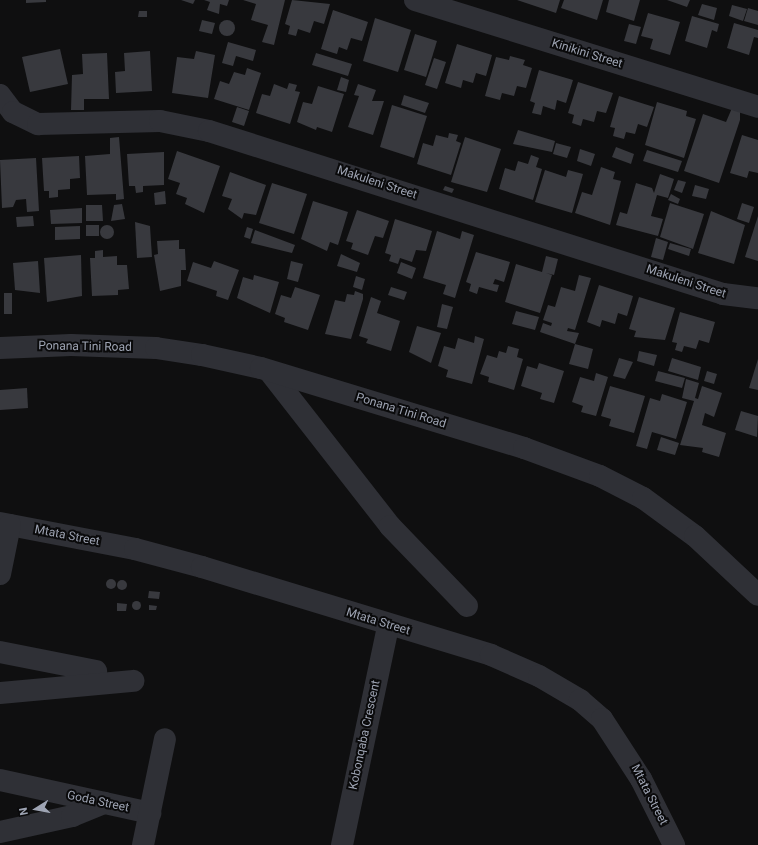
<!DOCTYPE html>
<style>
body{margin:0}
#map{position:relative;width:758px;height:845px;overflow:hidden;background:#0f0f10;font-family:Roboto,sans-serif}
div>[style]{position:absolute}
.building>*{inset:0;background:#38393e}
.round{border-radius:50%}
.minor>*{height:22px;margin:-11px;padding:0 11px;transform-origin:11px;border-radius:11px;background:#2f3036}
.tertiary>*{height:22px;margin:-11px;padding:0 11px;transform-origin:11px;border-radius:11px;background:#2f3036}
span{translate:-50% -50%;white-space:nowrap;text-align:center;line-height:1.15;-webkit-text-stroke:4px #0a0a0b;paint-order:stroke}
.street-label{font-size:12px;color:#9ea4b3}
.north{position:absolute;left:16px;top:789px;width:40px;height:40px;-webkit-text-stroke:3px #0a0a0b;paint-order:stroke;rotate:259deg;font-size:11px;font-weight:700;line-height:16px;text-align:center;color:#9ea4b3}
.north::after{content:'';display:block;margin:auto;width:14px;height:18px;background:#9ea4b3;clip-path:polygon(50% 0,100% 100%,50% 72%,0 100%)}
</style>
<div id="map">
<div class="building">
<div style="clip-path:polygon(26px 0,46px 0,46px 2px,26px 3px)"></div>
<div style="clip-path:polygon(181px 0,195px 0,193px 4px)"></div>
<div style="clip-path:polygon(204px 0,229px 0,227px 6px,220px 4px,219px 14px,207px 10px,210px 2px)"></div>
<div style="clip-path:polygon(243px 0,285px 0,274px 45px,262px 42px,268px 25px,251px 20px,256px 4px)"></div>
<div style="clip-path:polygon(292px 0,330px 4px,324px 24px,314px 21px,310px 33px,298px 29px,296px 36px,288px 34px,290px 26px,285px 24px)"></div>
<div style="clip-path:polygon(517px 0,560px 0,556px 13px)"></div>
<div style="clip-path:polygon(564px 0,603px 0,597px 20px,561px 8px)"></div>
<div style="clip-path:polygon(609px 0,640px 0,634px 21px,606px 12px)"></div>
<div style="clip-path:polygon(667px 0,690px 0,687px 7px)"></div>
<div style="clip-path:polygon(702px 4px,717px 8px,714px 20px,698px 15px)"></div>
<div style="clip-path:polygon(732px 5px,747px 9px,743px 21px,729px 16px)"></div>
<div style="clip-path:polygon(748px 8px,758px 11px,758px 25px,744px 21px)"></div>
<div style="clip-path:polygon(333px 10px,368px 22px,362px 41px,351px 38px,347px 50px,339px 47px,337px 54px,321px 49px)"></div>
<div style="clip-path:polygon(139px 11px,147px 11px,147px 17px,138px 17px)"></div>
<div style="clip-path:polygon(648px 13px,680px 22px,670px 55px,650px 49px,653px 39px,641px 36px)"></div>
<div style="clip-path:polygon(692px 16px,719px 24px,717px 32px,712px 30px,707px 48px,685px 41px)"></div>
<div style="clip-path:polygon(375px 18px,411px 30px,398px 72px,363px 61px)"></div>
<div class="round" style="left:219px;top:20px;width:16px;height:16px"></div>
<div style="clip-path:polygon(202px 20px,215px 23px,212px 34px,199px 31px)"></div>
<div style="clip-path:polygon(734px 23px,758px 30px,758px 38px,754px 37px,749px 55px,727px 48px)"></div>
<div style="clip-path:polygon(629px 24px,641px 27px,636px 44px,624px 41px)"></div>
<div style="clip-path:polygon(415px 34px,437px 41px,426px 77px,404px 70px)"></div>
<div style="clip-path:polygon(228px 42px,256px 50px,253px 61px,236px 56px,233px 66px,222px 63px)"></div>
<div style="clip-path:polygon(457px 44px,492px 55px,486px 76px,476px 73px,473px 83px,463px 80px,461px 88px,445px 83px)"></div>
<div style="clip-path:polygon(60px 49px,68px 84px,30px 92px,22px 57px)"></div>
<div style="clip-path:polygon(150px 51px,152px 91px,116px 93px,115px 72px,125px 71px,124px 53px)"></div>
<div style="clip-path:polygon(196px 51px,215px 55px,208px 98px,172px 93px,177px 57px,194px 59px)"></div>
<div style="clip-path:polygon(107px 53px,109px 99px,84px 99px,84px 110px,71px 110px,72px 75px,83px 74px,82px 54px)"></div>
<div style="clip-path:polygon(316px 53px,352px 64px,348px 76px,312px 65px)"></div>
<div style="clip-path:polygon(510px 56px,525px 60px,523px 65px,532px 68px,526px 88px,517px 86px,514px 96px,502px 93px,500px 100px,485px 96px,496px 57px,509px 60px)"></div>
<div style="clip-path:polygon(434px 58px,446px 62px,437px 89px,425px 85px)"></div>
<div style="clip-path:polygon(247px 68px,261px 73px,249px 110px,214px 99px,220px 81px,229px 84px,234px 72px,245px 75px)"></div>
<div style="clip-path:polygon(539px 70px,573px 80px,566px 103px,557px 100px,555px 110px,543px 106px,541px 115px,532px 113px,535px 103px,530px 101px)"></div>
<div style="clip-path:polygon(341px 77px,349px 80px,346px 92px,337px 90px)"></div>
<div style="clip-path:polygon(578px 82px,613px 93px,606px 113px,597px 111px,594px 122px,583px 119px,581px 126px,572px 123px,574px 115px,568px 113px)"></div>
<div style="clip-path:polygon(289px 83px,297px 85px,295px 91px,300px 92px,290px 124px,256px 113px,262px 94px,270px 96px,274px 84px,287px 89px)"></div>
<div style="clip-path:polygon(358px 84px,376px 90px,372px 101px,384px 101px,373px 135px,348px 127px,359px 96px,354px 95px)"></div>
<div style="clip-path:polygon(318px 86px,344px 94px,332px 132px,317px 127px,316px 130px,297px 122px,303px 102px,312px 104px)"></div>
<div style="clip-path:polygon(404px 95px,429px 103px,425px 113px,401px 105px)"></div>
<div style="clip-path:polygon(619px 96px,654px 107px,647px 127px,638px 124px,635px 134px,626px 132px,624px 139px,613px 136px,615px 128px,610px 127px)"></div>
<div style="clip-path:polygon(657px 102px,687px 111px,686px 116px,696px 119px,684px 158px,645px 145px)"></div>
<div style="clip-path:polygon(392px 105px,427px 116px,414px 158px,380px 147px)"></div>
<div style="clip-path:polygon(237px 107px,249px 111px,244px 126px,232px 122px)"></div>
<div style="clip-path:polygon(732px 108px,740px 111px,740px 120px,719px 183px,684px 171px,703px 114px,726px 122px)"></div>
<div style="clip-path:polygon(518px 130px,555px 141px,552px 152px,513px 144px)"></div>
<div style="clip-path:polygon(449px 133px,458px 135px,456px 141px,461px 143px,451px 175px,417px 164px,423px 143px,433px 146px,436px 135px,448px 138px)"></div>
<div style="clip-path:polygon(742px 135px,758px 140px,758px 173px,749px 171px,747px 178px,730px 173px)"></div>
<div style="clip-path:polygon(119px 137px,124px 199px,116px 200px,116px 194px,87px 195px,85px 156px,110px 154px,110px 138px)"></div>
<div style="clip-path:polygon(465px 137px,501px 149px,487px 192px,451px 182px)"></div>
<div style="clip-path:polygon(556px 143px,571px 147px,567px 158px,553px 154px)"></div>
<div style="clip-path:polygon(616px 147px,634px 154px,631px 164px,612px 157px)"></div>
<div style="clip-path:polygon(580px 149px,595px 154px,591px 166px,577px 161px)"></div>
<div style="clip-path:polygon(647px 150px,682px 161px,678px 172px,643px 161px)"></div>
<div style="clip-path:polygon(177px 151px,220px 166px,204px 213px,185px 204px,187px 198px,176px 194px,180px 183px,168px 179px)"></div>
<div style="clip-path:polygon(164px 152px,164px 185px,143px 186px,143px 192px,136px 193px,135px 186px,129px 186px,127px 154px)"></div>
<div style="clip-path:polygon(531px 155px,539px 158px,536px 167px,542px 169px,533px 200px,499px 189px,505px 168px,515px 171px,518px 161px,528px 164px)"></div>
<div style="clip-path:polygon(79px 156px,80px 178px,70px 179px,70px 189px,58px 190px,58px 197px,49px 198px,49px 191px,44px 191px,42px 158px)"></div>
<div style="clip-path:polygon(36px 158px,39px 211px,27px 212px,26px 199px,16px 200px,13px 207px,2px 208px,0 160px)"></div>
<div style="clip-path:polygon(601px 167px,615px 172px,613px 179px,621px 181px,610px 225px,575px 213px,582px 192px,592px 195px)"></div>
<div style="clip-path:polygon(545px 170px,566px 177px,568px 170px,583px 174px,572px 213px,535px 202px)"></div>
<div style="clip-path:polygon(230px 172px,266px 185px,256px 215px,244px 213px,242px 219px,228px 209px,232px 199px,222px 196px)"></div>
<div style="clip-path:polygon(660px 174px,674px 179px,668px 198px,657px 195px,651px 216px,663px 219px,658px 236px,616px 225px,620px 212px,627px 214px,636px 183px,652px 188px,654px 193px)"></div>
<div style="clip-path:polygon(678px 180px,686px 182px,682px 193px,674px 190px)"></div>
<div style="clip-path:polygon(272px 183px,307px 194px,294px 234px,259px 223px)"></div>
<div style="clip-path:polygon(695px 185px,709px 189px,706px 199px,692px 196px)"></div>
<div style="clip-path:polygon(445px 186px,454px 189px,452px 193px,443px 190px)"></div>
<div style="clip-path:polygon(165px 191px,166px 204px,155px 205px,154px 193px)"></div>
<div style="clip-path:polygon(671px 194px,680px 199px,678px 204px,668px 200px)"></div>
<div style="clip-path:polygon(313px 201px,348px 212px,338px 245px,330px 242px,327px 251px,301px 239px)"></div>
<div style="clip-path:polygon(670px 203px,704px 214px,693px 249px,660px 237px)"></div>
<div style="clip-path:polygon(742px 203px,754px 207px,749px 223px,737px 219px)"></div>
<div style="clip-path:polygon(122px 204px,125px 219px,111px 221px,114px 205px)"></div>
<div style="clip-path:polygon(86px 205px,102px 205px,103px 221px,86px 221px)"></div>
<div style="clip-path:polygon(82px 208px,82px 223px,51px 224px,50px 210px)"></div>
<div style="clip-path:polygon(357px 210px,389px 221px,383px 238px,375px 236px,368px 255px,351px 249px,353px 243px,346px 241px)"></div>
<div style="clip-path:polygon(711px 211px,745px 225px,734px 264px,698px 253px)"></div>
<div style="clip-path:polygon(33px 216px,34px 226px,17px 227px,16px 217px)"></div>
<div style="clip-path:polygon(758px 216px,758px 261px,745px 257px)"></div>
<div style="clip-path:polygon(395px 219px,432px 231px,426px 251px,416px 250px,412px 262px,400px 258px,398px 264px,389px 261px,391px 255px,385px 253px)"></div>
<div style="clip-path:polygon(135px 222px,150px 226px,152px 257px,137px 258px)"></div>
<div class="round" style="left:100px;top:225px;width:14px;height:14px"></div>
<div style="clip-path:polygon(86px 225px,99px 225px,99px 236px,86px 236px)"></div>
<div style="clip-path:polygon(80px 226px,80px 239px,55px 240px,55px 227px)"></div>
<div style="clip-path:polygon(247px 227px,253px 229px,250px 239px,244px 237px)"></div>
<div style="clip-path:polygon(255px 230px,295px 245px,292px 253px,251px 243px)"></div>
<div style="clip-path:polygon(437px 231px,460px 239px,462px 231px,474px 235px,455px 298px,443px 294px,446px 285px,423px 278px)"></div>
<div style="clip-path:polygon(656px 238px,668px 242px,663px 260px,651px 257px)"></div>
<div style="clip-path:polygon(179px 240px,179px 249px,185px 249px,186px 270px,181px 270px,181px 286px,160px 291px,154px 255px,158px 254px,157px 241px)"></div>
<div style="clip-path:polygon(670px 243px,691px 249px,689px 256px,668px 249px)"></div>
<div style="clip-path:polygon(103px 250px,103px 257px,117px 256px,117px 265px,127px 265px,129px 289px,118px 290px,118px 295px,92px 296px,90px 258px,95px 258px,95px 251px)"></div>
<div style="clip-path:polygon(476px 252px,510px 262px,504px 282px,495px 279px,493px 284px,499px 285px,497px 292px,479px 287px,477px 294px,469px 291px,471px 284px,466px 282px)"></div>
<div style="clip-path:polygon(341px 254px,360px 263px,357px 272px,337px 266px)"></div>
<div style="clip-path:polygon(81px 255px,82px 296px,47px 302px,44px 258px)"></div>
<div style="clip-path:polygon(546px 256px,558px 259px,554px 275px,546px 273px,552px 275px,540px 313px,505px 302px,516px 264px,542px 272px)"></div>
<div style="clip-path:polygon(38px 261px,40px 293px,15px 290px,13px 263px)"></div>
<div style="clip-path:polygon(214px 261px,239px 270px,228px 300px,216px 296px,217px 291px,187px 281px,193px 262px,211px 268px)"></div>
<div style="clip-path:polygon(291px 261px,303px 264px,298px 282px,287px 279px)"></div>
<div style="clip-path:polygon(401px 262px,416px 268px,412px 279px,397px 273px)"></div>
<div style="clip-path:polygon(254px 275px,279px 282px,270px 313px,237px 298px,243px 277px,253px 280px)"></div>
<div style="clip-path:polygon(579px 275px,591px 278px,575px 330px,568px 328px,567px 331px,579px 333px,575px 344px,540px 332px,543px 323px,551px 326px,552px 323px,543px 320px,548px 305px,555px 307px,561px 287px,575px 291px)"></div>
<div style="clip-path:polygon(356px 276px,365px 279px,362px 290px,353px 287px)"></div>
<div style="clip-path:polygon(599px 285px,633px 296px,627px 316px,618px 313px,615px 324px,602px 320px,600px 327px,587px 322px)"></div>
<div style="clip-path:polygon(295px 287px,320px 295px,308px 330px,284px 322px,285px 318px,275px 314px,281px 295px,291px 298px)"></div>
<div style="clip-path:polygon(391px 287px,407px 292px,404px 300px,388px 295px)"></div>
<div style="clip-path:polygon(355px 291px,363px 294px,363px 299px,351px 339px,325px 334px,335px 300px,345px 302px,347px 294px,354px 295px)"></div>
<div style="clip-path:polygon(4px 293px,12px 293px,12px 314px,4px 314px)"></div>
<div style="clip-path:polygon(371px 297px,381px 301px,377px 313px,400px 321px,391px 351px,366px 343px,368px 339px,359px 336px)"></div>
<div style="clip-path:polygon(639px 297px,675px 308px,665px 340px,634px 337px,636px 331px,629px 329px)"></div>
<div style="clip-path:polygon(442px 304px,453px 307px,447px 329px,437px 327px)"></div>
<div style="clip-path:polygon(516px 311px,539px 317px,535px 330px,512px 324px)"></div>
<div style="clip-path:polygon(680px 312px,715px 322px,709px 343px,699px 340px,696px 349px,684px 346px,682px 352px,675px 350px,677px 343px,672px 342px)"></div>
<div style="clip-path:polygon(417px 326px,441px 333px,431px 363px,409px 352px)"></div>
<div style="clip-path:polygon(475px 336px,484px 339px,472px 384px,446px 377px,448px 370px,438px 366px,444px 346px,455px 349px,458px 338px,474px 343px)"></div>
<div style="clip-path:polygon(575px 344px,593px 349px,588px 369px,569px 364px)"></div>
<div style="clip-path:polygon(508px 346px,519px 349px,517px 357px,523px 359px,514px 390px,488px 382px,489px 377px,480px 374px,487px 355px,497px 358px,499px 351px,506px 353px)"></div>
<div style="clip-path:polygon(639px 351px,657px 355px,654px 366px,637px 361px)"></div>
<div style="clip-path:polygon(619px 358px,633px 362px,625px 379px,613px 376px)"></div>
<div style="clip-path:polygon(672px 358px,701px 367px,698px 380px,668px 371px)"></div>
<div style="clip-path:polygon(758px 359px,758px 390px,749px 388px)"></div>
<div style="clip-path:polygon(539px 363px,564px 371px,554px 403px,540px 399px,542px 393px,521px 386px,527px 366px,537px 369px)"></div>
<div style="clip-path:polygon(658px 371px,685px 378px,682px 388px,655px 381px)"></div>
<div style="clip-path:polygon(707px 371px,717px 374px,714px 384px,704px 381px)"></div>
<div style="clip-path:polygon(596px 373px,608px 377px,596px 416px,581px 412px,583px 406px,572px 402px,580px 377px,594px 381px)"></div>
<div style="clip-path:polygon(686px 379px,699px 383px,695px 398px,698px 399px,702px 386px,722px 393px,714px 417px,705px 413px,702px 425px,726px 433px,719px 457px,702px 452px,703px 448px,680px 445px,694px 401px,682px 398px)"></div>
<div style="clip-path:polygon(610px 386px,645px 396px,634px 433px,609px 426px,611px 419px,601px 416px)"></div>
<div style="clip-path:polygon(27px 388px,28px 408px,0 410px,0 390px)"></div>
<div style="clip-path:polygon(662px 394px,687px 402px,676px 439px,652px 432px,647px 449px,636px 446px,650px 398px,660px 401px)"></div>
<div style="clip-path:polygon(741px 411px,758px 416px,757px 437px,735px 430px)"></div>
<div style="clip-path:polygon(661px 437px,679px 443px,675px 455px,657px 450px)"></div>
<div class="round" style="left:106px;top:579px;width:10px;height:10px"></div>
<div class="round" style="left:117px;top:580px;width:10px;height:10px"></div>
<div style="clip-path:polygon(149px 591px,160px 592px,159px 599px,148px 598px)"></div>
<div class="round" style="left:131.5px;top:600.5px;width:9px;height:9px"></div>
<div style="clip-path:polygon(117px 603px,127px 604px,126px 611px,117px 611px)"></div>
<div style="clip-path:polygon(149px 605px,157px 606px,156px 610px,149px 610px)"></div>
</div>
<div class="minor">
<div style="left:415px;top:0;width:359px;rotate:17.3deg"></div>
<div style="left:0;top:95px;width:21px;rotate:53deg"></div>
<div style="left:13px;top:112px;width:28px;rotate:26deg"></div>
<div style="left:38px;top:124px;width:122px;rotate:-1.4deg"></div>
<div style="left:160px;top:121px;width:50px;rotate:11.5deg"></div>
<div style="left:209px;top:131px;width:539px;rotate:17.59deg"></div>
<div style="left:723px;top:294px;width:35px;rotate:7deg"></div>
<div style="left:269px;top:371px;width:197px;rotate:52deg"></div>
<div style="left:390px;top:526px;width:111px;rotate:46.1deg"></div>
<div style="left:0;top:523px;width:137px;rotate:10.9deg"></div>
<div style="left:135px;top:549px;width:69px;rotate:15deg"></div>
<div style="left:202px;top:567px;width:302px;rotate:16.9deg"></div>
<div style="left:491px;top:655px;width:52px;rotate:23.6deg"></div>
<div style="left:539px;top:676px;width:48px;rotate:30.3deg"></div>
<div style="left:580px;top:700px;width:29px;rotate:41deg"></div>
<div style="left:602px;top:719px;width:72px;rotate:57deg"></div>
<div style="left:641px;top:779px;width:74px;rotate:63.4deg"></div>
<div style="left:0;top:574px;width:50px;rotate:-78.5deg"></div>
<div style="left:0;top:652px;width:98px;rotate:11.2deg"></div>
<div style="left:0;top:693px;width:134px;rotate:-5.2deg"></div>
<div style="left:0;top:780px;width:154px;rotate:12.4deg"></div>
<div style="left:0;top:832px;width:74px;rotate:-12.5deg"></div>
<div style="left:72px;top:816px;width:35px;rotate:-22deg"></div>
<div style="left:143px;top:845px;width:108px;rotate:-78.3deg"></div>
<div style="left:342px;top:845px;width:224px;rotate:-78.1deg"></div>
</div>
<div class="tertiary">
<div style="left:0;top:348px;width:71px;rotate:-2.4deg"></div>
<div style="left:71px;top:345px;width:85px;rotate:2deg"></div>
<div style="left:156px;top:348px;width:47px;rotate:8.7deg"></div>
<div style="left:202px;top:355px;width:60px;rotate:12.4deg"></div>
<div style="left:261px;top:368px;width:275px;rotate:16.9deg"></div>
<div style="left:524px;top:448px;width:81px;rotate:20.2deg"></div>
<div style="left:600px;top:476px;width:48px;rotate:27.1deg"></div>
<div style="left:643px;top:498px;width:64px;rotate:36.2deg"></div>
<div style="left:695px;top:536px;width:86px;rotate:43.1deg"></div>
</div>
<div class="street-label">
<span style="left:587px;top:54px;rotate:17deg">Kinikini Street</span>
<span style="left:377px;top:183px;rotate:18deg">Makuleni Street</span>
<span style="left:686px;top:282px;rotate:18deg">Makuleni Street</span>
<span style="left:85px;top:347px;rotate:1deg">Ponana Tini Road</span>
<span style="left:401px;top:411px;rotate:17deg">Ponana Tini Road</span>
<span style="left:67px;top:536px;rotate:11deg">Mtata Street</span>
<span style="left:378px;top:622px;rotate:17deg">Mtata Street</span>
<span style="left:365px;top:735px;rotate:-78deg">Kobonqaba Crescent</span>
<span style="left:649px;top:795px;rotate:63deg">Mtata Street</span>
<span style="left:98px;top:802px;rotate:12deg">Goda Street</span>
</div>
<div class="north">N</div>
</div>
